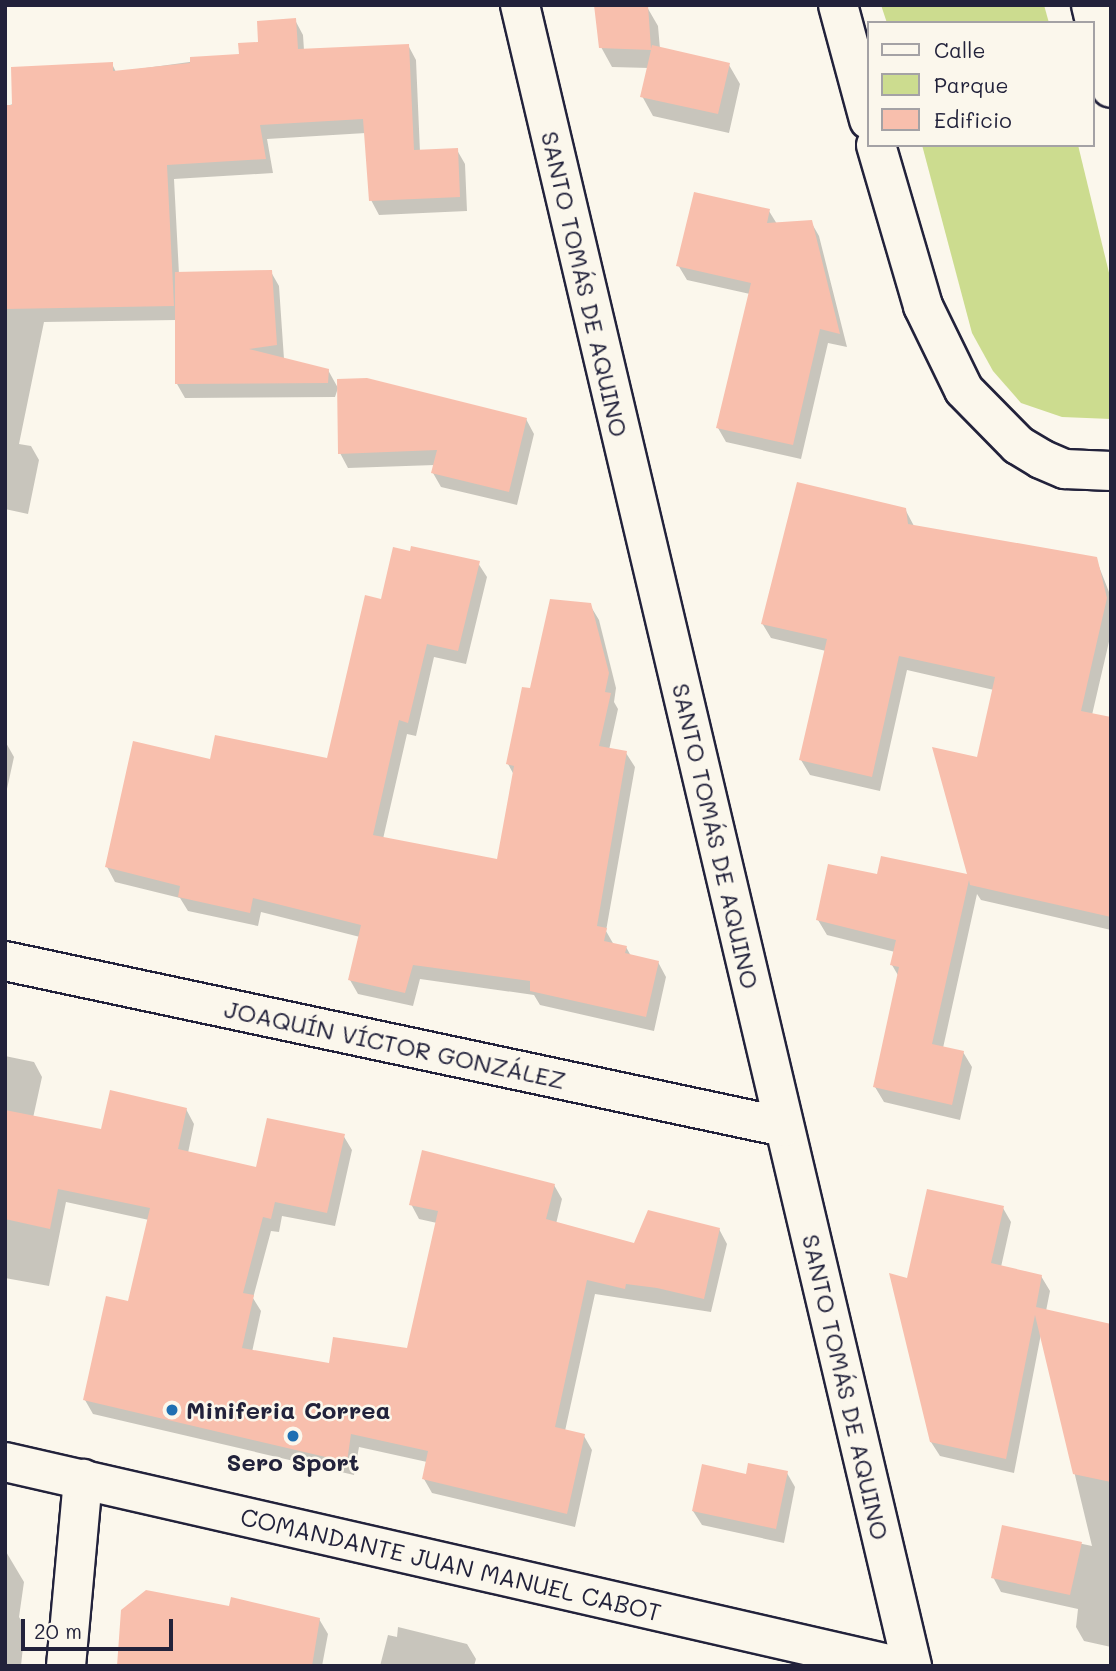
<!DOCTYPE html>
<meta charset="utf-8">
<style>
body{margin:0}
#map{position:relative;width:1116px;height:1671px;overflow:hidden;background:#fbf7ec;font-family:Mali,sans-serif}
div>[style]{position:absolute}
.green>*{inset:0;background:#ccdc8f}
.shadow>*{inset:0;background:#0003}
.building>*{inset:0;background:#f8bfad}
.roads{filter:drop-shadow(2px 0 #22223b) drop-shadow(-2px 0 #22223b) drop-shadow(0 2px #22223b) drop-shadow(0 -2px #22223b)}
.minor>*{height:38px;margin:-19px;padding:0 19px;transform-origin:19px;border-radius:19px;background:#fbf7ec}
.tertiary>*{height:38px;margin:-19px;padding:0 19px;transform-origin:19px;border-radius:19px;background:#fbf7ec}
.secondary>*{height:38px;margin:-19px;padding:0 19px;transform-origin:19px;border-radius:19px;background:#fbf7ec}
.dots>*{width:19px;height:19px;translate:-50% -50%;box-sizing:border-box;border:4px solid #fbf7ec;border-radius:50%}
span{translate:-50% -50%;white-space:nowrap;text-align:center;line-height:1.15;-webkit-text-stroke:5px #fbf7ec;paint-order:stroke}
.street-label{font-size:24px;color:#22223b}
.poi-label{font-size:24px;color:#22223b;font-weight:700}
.left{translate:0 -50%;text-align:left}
.frame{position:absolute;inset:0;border:7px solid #22223b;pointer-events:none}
.legend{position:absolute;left:867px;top:21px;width:228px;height:126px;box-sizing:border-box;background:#fbf7ec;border:2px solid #a4a2a5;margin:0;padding:9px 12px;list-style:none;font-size:21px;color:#22223b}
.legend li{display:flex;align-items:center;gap:14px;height:35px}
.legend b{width:35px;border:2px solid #a4a2a5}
.scale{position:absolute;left:21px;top:1619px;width:152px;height:32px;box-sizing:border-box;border:4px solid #22223b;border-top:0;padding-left:9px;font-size:21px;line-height:24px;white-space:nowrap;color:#22223b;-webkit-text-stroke:5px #fbf7ec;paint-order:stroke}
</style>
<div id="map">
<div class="green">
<div style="clip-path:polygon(881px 5px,1044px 5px,1049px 23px,887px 23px)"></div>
<div style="clip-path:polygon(922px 145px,1078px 145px,1111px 281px,1111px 419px,1062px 417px,1021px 403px,993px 371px,972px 333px)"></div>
</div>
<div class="shadow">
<div style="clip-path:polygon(647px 7px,658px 26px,660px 49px,729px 65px,740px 84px,729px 133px,653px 116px,642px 96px,649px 68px,612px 67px,601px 47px)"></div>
<div style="clip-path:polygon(295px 20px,303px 35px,304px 50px,408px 45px,416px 60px,420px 152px,457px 150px,465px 164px,467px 211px,379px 215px,371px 200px,366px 133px,267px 139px,273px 173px,174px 179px,179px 274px,271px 272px,279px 286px,284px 359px,328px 370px,338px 388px,335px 397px,185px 398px,177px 384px,177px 320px,44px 322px,19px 444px,31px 446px,39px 460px,28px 514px,5px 509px,5px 107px,112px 64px,116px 72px,241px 55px)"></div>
<div style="clip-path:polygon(769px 211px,777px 224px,811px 222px,819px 236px,847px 347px,828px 343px,801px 459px,726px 442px,718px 428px,750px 294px,687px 280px,678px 265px)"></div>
<div style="clip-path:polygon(526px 419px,534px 434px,517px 505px,441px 487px,433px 473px,435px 465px,348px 468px,340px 453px)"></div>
<div style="clip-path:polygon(905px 509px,914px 526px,1096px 559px,1111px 597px,1111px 633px,1092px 715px,1111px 719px,1111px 930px,981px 900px,977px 894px,943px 1048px,963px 1052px,972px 1067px,960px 1120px,884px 1102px,875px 1087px,899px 977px,892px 965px,895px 952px,827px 935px,818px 920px,878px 876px,970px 877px,979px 759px,994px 690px,907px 670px,880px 791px,810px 775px,801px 760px,826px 651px,771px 638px,762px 623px)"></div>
<div style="clip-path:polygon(478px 563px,487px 577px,466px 664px,434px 657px,416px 736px,407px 734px,383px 839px,498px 861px,514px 775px,508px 764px,532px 690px,590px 605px,599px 620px,616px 688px,614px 702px,618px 709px,609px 750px,626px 753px,635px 767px,606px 931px,614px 945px,626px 947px,631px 956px,658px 962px,666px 977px,654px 1031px,540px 1005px,534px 995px,420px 979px,413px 1006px,358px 994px,350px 980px,360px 937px,261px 912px,258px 926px,188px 911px,180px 898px,115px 882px,107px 867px,211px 761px,328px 760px,383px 601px)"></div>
<div style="clip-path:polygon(5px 741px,14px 757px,5px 798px)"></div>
<div style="clip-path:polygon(5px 1056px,34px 1062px,42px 1077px,33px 1118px,102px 1131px,186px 1109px,194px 1124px,188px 1153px,258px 1169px,343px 1135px,352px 1150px,335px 1226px,282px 1216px,279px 1232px,271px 1231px,253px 1298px,261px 1311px,252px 1352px,330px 1365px,408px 1350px,437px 1223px,419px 1219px,411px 1204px,554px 1185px,562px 1199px,556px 1224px,635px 1245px,719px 1229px,727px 1244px,711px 1312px,595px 1294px,565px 1431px,584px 1436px,592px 1450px,575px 1527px,432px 1493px,424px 1479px,427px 1462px,359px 1447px,354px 1475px,93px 1414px,85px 1400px,129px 1303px,149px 1220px,66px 1202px,49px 1286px,5px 1278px)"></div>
<div style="clip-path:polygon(1003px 1208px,1011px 1222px,1001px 1267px,1041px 1276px,1050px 1291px,1046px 1311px,1111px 1326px,1111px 1647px,1084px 1641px,1076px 1627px,1078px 1609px,1001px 1592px,993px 1577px,1003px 1527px,1092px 1546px,1041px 1334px,1014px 1473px,940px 1456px,931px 1442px,908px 1280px)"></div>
<div style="clip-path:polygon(787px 1473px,795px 1487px,784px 1543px,702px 1525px,693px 1511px)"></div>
<div style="clip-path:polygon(5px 1550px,24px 1582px,19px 1617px,25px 1627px,21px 1666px,5px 1666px)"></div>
<div style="clip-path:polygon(231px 1608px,319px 1619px,328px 1634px,322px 1666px,119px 1666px)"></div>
<div style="clip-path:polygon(398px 1627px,467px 1644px,476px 1659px,474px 1666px,380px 1666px,388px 1635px,397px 1637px)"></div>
</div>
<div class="building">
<div style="clip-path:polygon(594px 5px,648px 5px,651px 49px,652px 45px,730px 63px,718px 114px,640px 97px,651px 50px,599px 48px)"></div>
<div style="clip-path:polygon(296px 18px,298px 49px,409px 44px,414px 150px,458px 148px,460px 197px,369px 201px,363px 119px,260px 125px,266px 159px,167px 165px,174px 306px,5px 309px,5px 105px,12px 105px,11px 67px,113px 62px,113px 71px,190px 63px,190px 57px,239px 54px,238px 43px,258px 42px,257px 21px)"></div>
<div style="clip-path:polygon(694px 192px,770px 209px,767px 223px,812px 220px,840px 334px,820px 329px,793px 445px,716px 428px,751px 283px,676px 266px)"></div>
<div style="clip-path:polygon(272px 270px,277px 345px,249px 349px,329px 369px,328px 383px,175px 384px,175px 272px)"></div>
<div style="clip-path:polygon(367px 378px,527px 418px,509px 492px,431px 473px,437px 450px,338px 454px,337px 379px)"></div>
<div style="clip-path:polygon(797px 482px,906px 508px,908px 524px,1097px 557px,1107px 598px,1081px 711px,1111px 717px,1111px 917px,970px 885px,969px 880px,932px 1044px,964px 1051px,952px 1105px,873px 1087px,899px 967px,890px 965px,896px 940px,816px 920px,828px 864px,877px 874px,881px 856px,967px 874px,932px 747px,977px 757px,995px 677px,899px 656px,872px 777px,799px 760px,827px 639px,761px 624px)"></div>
<div style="clip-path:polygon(411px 546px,480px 561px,458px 651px,427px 644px,408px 723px,399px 720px,373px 835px,497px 859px,514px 766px,506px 764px,522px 687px,530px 688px,550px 599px,591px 603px,609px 673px,605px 692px,611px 693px,599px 746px,627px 751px,597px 926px,607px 928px,604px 941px,627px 946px,625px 953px,659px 961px,646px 1017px,530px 991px,530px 981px,413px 965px,405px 993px,348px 980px,361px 925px,253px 898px,250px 913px,178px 897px,180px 886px,105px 867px,133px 741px,210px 759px,215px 735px,327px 758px,365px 595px,381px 599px,393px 547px,410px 551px)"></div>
<div style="clip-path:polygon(110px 1090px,187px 1108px,178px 1149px,256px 1167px,267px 1118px,345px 1134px,327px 1213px,275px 1202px,271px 1219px,263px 1217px,243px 1293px,254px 1295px,242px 1348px,329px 1363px,333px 1337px,407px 1348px,438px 1211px,409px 1205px,422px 1150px,555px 1184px,546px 1219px,634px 1243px,648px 1210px,720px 1228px,704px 1299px,657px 1288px,626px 1284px,625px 1289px,587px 1280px,555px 1427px,585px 1434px,567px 1514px,422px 1479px,428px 1451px,351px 1434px,347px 1462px,83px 1400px,106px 1296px,128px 1301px,150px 1208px,58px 1189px,50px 1229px,5px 1219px,5px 1110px,101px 1129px)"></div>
<div style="clip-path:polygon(927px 1189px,1004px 1206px,991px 1263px,1042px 1275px,1036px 1307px,1111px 1324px,1111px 1482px,1073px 1474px,1035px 1315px,1006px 1459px,930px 1442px,889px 1273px,907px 1278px)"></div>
<div style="clip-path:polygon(748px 1463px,788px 1471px,776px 1529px,692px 1511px,702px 1464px,746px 1474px)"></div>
<div style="clip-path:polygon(1002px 1525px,1082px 1542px,1070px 1595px,991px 1578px)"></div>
<div style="clip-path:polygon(146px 1590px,229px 1606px,231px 1597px,320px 1618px,312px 1666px,117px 1666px,121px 1610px)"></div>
</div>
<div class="roads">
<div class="minor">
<div style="left:520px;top:5px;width:1707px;rotate:76.72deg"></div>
<div style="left:5px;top:961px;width:796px;rotate:12.03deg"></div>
<div style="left:66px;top:1666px;width:188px;rotate:-84.8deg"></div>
</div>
<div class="tertiary">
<div style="left:838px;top:5px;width:119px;rotate:74.9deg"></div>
<div style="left:876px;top:145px;width:168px;rotate:73.7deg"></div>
<div style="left:923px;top:306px;width:93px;rotate:64deg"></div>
<div style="left:964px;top:390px;width:77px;rotate:45.5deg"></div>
<div style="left:1018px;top:445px;width:27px;rotate:31deg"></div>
<div style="left:1041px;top:459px;width:26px;rotate:23deg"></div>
<div style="left:1065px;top:469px;width:46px;rotate:2.5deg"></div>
</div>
<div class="secondary">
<div style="left:1091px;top:5px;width:85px;rotate:76.5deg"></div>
<div style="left:5px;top:1462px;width:915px;rotate:12.88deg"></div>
</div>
</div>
<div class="dots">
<div style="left:172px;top:1410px;background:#1f6fb2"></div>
<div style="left:293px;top:1436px;background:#1f6fb2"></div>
</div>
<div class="street-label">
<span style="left:585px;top:284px;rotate:77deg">SANTO TOMÁS DE AQUINO</span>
<span style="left:716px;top:836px;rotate:77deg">SANTO TOMÁS DE AQUINO</span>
<span style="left:395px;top:1044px;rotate:12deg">JOAQUÍN VÍCTOR GONZÁLEZ</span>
<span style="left:846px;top:1387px;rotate:77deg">SANTO TOMÁS DE AQUINO</span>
<span style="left:451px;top:1564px;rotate:13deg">COMANDANTE JUAN MANUEL CABOT</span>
</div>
<div class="poi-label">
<span class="left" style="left:186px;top:1410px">Miniferia Correa</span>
<span style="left:293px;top:1462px">Sero Sport</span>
</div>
<div class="frame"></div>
<ul class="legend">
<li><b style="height:9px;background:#fbf7ec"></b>Calle</li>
<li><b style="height:19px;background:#ccdc8f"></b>Parque</li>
<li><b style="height:19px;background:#f8bfad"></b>Edificio</li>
</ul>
<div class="scale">20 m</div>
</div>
